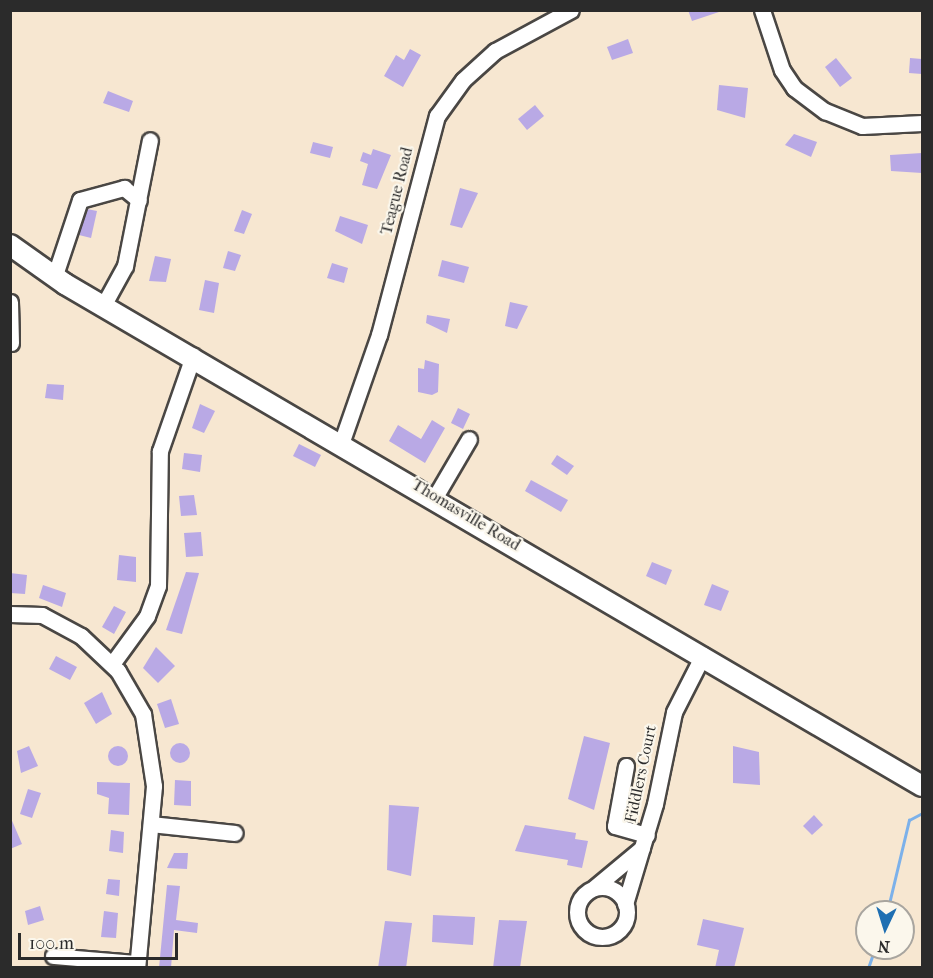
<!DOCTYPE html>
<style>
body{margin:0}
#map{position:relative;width:933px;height:978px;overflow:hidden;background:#f7e7d1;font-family:"IM FELL French Canon",serif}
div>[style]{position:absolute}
.stream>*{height:3px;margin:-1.5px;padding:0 1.5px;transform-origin:1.5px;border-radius:1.5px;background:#7cb1ea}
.building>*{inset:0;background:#b9a9e5}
.round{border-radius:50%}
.roads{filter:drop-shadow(2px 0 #4a4744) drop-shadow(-2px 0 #4a4744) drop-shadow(0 2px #4a4744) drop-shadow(0 -2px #4a4744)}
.minor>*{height:15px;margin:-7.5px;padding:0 7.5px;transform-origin:7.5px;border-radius:7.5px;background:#fff}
.minor>.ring{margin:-7.5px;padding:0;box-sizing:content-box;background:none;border:15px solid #fff;border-radius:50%}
.major>*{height:20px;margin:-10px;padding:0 10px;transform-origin:10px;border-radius:10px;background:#fff}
span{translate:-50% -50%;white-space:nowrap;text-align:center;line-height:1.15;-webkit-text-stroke:4.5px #fbf7ec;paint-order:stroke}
.street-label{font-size:16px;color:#2b2b2b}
.frame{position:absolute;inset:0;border:12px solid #2b2b2b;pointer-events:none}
.north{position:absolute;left:855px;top:900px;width:60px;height:60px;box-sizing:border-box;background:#fbf7ec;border:2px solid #a8a59f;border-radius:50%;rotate:184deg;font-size:16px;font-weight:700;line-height:24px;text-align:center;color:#2b2b2b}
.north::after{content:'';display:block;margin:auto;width:21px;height:27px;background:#1f6fb2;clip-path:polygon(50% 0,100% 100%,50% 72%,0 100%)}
.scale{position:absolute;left:18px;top:933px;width:160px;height:27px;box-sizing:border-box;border:3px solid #2b2b2b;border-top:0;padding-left:8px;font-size:18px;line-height:21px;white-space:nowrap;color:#2b2b2b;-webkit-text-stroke:4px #fbf7ec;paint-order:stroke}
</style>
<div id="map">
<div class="stream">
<div style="left:887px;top:912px;width:95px;rotate:-76.6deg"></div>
<div style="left:909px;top:820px;width:15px;rotate:-28deg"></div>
<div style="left:868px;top:968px;width:21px;rotate:-71deg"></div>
</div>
<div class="building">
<div style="clip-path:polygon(688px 10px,719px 10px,719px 12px,692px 21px)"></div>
<div style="clip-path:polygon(628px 39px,633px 53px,612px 60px,607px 47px)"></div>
<div style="clip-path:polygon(410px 49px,421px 55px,403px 87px,384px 76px,396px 55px,404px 60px)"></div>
<div style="clip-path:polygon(836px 58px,852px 78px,840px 87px,825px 67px)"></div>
<div style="clip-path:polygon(910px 58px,922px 59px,922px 74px,909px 73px)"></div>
<div style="clip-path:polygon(719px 85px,748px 88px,745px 118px,717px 110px)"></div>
<div style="clip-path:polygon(108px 91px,133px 101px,129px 112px,103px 103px)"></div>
<div style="clip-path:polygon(535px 105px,544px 116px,527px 130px,518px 119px)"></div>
<div style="clip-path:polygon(794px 134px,817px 142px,811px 157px,785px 145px)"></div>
<div style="clip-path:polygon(313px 142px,333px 147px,330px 158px,310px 153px)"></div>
<div style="clip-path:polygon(373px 149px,391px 155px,377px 189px,362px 185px,368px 164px,360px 161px,363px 152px,371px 155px)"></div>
<div style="clip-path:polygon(922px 153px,922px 173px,891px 171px,890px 155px)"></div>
<div style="clip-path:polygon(460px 188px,478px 193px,462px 228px,450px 225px)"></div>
<div style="clip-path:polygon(87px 209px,97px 211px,91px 238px,79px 235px)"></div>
<div style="clip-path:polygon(242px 210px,252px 214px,244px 234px,234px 231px)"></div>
<div style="clip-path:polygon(340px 216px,368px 225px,362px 244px,335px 231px)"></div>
<div style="clip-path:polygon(228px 251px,241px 255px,235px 271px,223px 268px)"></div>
<div style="clip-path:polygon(155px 256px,171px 259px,166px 282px,149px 281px)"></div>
<div style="clip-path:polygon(442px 260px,469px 267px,464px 283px,438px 276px)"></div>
<div style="clip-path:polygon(332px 263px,348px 268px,344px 283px,327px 278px)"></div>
<div style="clip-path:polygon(205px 280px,219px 283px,214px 313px,199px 310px)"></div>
<div style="clip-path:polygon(510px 302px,528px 306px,517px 329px,505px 326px)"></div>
<div style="clip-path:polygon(427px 315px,450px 319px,447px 333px,426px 323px)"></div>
<div style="clip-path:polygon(425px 360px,439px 364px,438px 392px,432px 395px,418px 392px,418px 368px,424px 369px)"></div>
<div style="clip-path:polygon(47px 384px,64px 385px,63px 400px,45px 398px)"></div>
<div style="clip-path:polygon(200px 404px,215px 411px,204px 433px,192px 428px)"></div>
<div style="clip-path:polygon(458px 408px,470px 414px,463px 429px,451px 423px)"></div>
<div style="clip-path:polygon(432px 420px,445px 428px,425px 463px,389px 441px,398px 425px,421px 439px)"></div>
<div style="clip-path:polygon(299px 444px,321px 455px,315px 467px,293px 456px)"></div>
<div style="clip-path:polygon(184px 453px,202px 455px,200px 472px,182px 469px)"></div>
<div style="clip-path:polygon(557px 455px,574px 466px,567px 475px,551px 464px)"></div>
<div style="clip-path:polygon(531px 480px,568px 500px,561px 512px,525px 491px)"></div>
<div style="clip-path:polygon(194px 495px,197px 515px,181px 516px,179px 496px)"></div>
<div style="clip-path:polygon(201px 532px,203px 556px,186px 557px,184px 533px)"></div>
<div style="clip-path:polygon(119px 555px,136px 557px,136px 582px,117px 580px)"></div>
<div style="clip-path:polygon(652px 562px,672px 570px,666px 585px,646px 576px)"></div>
<div style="clip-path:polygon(186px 572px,199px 573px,182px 634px,166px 630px)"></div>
<div style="clip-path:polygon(10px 573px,27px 575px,25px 594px,10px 593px)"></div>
<div style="clip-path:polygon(712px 584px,729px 591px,721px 611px,704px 605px)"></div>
<div style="clip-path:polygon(43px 585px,66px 593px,62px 607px,39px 598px)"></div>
<div style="clip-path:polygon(114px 606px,126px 612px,114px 634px,102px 627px)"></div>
<div style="clip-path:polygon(156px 647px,175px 666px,158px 683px,143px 668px)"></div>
<div style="clip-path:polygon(56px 656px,77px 667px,70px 680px,49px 669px)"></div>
<div style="clip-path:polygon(102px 692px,112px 714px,96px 724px,84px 703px)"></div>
<div style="clip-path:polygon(171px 699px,179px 724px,165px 728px,157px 704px)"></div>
<div style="clip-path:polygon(584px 736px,610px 743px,594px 810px,568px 799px)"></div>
<div class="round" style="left:170px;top:743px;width:20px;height:20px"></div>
<div class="round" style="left:108px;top:746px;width:20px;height:20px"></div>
<div style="clip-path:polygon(29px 746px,38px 766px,21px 773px,17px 751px)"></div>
<div style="clip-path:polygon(733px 746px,759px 752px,760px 785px,733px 783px)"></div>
<div style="clip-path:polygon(175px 780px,191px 781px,191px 806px,174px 805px)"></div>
<div style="clip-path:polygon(97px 782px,130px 783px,129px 815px,108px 814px,109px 798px,97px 794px)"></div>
<div style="clip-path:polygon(28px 789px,41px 793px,32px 818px,20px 814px)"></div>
<div style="clip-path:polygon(389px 805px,419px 807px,411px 876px,387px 870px)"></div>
<div style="clip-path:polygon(814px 815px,823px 825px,812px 835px,803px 826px)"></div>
<div style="clip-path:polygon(10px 816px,22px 844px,10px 849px)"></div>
<div style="clip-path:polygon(525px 825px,576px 833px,575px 839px,588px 841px,582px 868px,567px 865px,568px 860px,515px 851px)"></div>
<div style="clip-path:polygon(111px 830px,124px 832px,123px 853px,109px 851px)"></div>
<div style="clip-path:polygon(174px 853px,188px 853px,187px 869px,167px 868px)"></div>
<div style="clip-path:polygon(108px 879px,120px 880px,119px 896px,106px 894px)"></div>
<div style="clip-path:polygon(167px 885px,180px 886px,176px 920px,198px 923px,197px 933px,174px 930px,171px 968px,159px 968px)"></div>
<div style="clip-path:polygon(40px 906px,44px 920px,28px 925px,25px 911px)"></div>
<div style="clip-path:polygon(104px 911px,118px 913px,116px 938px,101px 937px)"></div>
<div style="clip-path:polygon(433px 915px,475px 917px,473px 945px,432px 942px)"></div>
<div style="clip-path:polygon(703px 919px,744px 928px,734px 968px,715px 968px,719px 950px,697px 945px)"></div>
<div style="clip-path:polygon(499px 920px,527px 921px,520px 968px,493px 968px)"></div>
<div style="clip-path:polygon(385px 921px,412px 923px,406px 968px,378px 968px)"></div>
</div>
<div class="roads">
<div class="minor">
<div style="left:762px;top:10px;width:63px;rotate:71.6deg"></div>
<div style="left:782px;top:70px;width:22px;rotate:56deg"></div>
<div style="left:794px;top:88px;width:39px;rotate:37deg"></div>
<div style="left:825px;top:111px;width:40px;rotate:22deg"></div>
<div style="left:862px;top:126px;width:60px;rotate:-2.9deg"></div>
<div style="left:55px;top:275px;width:79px;rotate:-71.6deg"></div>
<div style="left:80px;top:200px;width:46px;rotate:-15.3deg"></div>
<div style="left:124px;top:188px;width:19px;rotate:39deg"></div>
<div style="left:10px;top:302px;width:41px;rotate:88.6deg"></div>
<div style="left:103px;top:306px;width:46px;rotate:-61.2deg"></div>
<div style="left:125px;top:266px;width:128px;rotate:-78.8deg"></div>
<div style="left:342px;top:441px;width:112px;rotate:-70.8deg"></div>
<div style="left:379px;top:335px;width:227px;rotate:-75.2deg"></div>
<div style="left:437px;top:116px;width:44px;rotate:-54.2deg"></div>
<div style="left:463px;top:80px;width:43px;rotate:-42.2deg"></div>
<div style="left:495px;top:51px;width:86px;rotate:-28.3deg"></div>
<div style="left:435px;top:497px;width:67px;rotate:-59.6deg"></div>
<div style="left:10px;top:614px;width:32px;rotate:2deg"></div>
<div style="left:42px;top:615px;width:44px;rotate:28.3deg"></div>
<div style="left:81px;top:636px;width:51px;rotate:43.4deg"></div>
<div style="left:118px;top:671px;width:50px;rotate:59.8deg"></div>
<div style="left:143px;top:714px;width:73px;rotate:81.3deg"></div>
<div style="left:154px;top:786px;width:183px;rotate:95.3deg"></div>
<div style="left:112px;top:664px;width:59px;rotate:-53.9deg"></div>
<div style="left:147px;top:616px;width:32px;rotate:-70deg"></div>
<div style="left:158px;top:586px;width:135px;rotate:-89.2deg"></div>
<div style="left:160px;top:451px;width:101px;rotate:-70.8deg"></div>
<div style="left:626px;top:766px;width:61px;rotate:100.4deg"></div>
<div style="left:615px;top:826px;width:33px;rotate:16deg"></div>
<div style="left:151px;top:824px;width:84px;rotate:6.1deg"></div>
<div style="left:595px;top:887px;width:61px;rotate:-39.7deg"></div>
<div class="ring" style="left:577px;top:887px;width:35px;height:35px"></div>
<div style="left:625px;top:904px;width:104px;rotate:-73.3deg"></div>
<div style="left:655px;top:804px;width:94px;rotate:-78.3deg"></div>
<div style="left:674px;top:712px;width:64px;rotate:-63deg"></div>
<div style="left:53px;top:956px;width:84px;rotate:4.8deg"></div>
</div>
<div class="major">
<div style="left:10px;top:245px;width:67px;rotate:35.3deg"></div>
<div style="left:65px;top:284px;width:993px;rotate:30.36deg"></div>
</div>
</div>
<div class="street-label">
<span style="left:397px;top:191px;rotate:-76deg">Teague Road</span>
<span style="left:466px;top:515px;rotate:31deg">Thomasville Road</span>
<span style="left:641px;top:774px;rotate:-78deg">Fiddlers Court</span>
</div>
<div class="frame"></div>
<div class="north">N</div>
<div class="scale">100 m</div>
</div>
